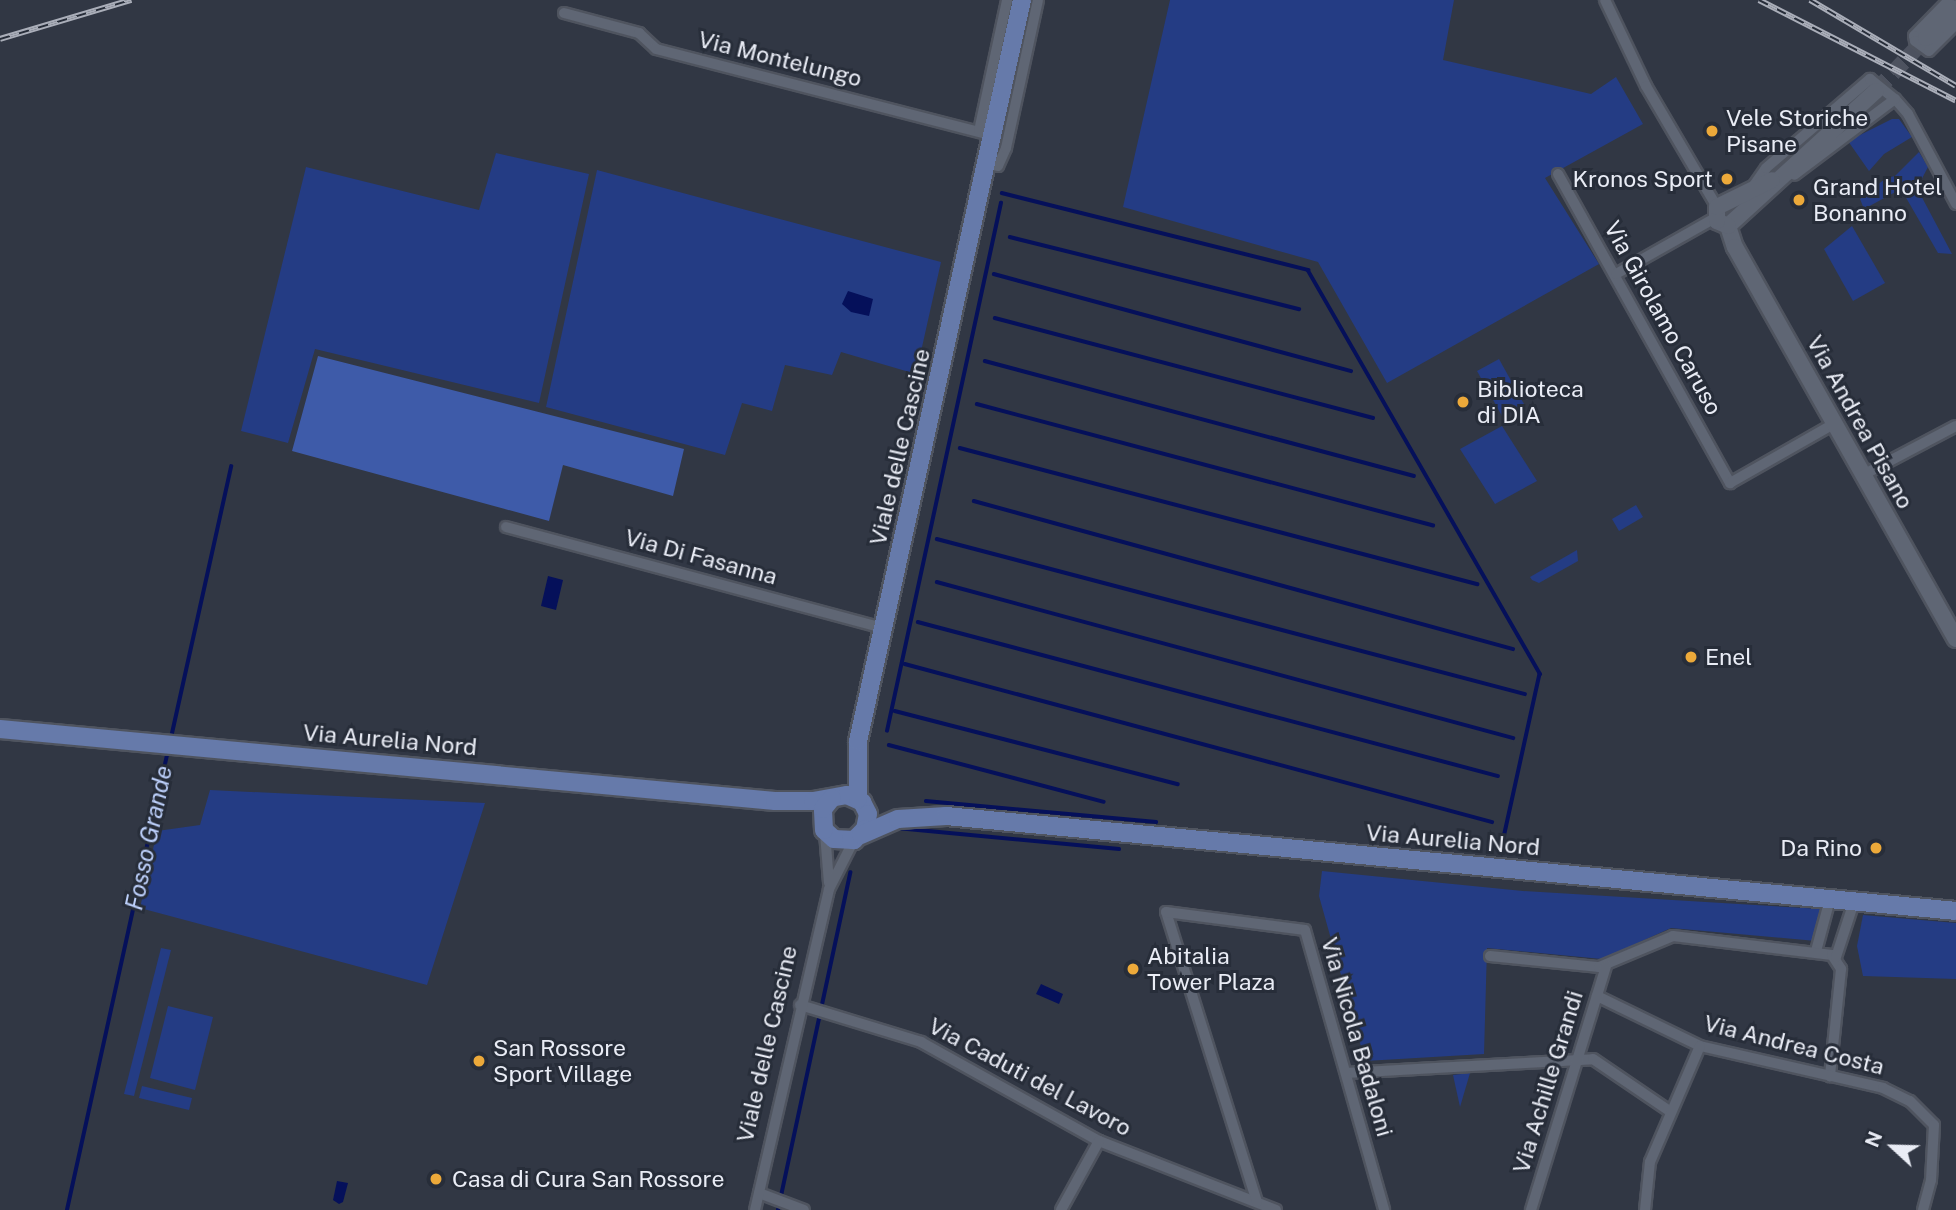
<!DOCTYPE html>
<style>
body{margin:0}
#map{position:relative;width:1956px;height:1210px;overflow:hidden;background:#313744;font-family:"Public Sans",sans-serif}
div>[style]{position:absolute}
.green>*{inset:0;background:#243c84}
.forest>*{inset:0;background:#3e5ba9}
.water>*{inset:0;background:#05105a}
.stream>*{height:3.5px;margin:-1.75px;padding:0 1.75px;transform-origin:1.75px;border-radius:1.75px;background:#05105a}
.secondary-tunnel>*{height:16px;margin-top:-8px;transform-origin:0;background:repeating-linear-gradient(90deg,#4d525f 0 16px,transparent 0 24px)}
.roads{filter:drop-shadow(2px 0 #4f545f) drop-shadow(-2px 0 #4f545f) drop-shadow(0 2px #4f545f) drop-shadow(0 -2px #4f545f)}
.street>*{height:10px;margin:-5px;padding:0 5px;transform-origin:5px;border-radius:5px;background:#5f6674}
.secondary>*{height:16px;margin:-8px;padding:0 8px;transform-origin:8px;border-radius:8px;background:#5f6674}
.primary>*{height:18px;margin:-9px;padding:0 9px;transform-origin:9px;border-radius:9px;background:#667aaa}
.rail>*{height:6px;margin-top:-3px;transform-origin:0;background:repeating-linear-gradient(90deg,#272d39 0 10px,#aaaeb9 0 20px);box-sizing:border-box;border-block:2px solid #aaaeb9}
.dots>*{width:19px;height:19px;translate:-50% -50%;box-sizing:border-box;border:4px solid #272d39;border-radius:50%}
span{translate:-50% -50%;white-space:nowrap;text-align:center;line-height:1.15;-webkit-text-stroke:6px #272d39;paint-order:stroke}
.street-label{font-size:23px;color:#e9ecf5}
.poi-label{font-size:23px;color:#e9ecf5}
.left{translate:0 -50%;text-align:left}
.right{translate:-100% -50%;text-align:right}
.water-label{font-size:24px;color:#bccffa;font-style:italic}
.north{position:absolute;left:1858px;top:1112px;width:70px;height:70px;-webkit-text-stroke:5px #272d39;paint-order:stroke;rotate:292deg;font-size:19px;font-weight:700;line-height:28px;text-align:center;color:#e9ecf5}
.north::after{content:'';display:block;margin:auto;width:24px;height:32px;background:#e9ecf5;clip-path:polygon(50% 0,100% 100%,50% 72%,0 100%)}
</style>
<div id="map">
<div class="green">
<div style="clip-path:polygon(1170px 0,1454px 0,1443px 60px,1591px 94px,1616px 77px,1643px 124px,1545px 178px,1599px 264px,1387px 383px,1318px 262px,1123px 207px)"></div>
<div style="clip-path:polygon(1892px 119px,1899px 119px,1912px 137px,1884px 154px,1869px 171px,1848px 141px)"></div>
<div style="clip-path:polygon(1919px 152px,1928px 167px,1917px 188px,1952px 254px,1938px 253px,1901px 189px,1864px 209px,1860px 199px,1886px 178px,1895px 176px)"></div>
<div style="clip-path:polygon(496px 153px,589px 174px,539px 403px,315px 349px,288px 443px,241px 431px,306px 167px,479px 210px)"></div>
<div style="clip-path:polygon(597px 170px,941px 262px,916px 374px,841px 352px,832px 375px,785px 365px,772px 411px,742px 403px,725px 455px,546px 407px)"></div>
<div style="clip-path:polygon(1852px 226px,1885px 283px,1853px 301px,1824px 249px)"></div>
<div style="clip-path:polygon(1499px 359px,1524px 404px,1502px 416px,1477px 371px)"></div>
<div style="clip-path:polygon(1502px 426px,1537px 481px,1495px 504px,1460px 449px)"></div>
<div style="clip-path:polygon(1636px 505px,1643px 517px,1619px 531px,1612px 519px)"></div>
<div style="clip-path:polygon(1577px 550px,1578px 561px,1539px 583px,1532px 580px,1530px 577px)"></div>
<div style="clip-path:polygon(210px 790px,485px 803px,427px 985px,140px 908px,157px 831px,200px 825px)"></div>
<div style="clip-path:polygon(1322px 871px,1523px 891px,1821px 909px,1816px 941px,1671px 928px,1602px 959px,1487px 948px,1484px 1054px,1365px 1061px,1319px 896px)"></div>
<div style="clip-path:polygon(1863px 915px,1956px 923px,1956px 979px,1863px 976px,1857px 946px)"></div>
<div style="clip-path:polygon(161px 948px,171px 950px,134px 1096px,124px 1094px)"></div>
<div style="clip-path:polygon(168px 1006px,213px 1017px,195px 1090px,150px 1078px)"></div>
<div style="clip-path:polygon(1470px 1073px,1460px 1107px,1453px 1075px)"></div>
<div style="clip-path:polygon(142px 1086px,192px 1098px,189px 1110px,139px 1098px)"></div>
</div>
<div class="forest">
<div style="clip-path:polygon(318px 356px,684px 449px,673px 496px,563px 465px,549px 521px,292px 451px)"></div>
</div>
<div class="water">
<div style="clip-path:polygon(848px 291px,873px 299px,869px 316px,851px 312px,842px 304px)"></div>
<div style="clip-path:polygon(548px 576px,563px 580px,556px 610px,541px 606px)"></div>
<div style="clip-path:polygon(1041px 984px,1063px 994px,1059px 1004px,1036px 994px)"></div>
<div style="clip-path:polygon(337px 1181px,348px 1183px,343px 1202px,339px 1204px,333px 1200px)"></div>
</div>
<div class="stream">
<div style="left:1002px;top:193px;width:316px;rotate:14.1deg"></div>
<div style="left:1308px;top:270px;width:466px;rotate:60.1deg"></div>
<div style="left:1540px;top:674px;width:181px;rotate:102.4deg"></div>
<div style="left:1010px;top:237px;width:298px;rotate:14deg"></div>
<div style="left:994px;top:274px;width:370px;rotate:15.2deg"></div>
<div style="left:995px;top:318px;width:391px;rotate:14.8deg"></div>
<div style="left:985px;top:361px;width:444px;rotate:15deg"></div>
<div style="left:977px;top:404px;width:472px;rotate:14.9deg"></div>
<div style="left:960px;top:448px;width:535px;rotate:14.74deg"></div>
<div style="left:974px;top:501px;width:559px;rotate:15.35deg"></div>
<div style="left:937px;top:539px;width:608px;rotate:14.77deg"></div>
<div style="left:937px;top:582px;width:597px;rotate:15.15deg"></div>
<div style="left:918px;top:622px;width:600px;rotate:14.87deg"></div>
<div style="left:905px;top:664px;width:608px;rotate:15.06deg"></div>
<div style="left:895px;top:711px;width:292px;rotate:14.5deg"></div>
<div style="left:887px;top:731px;width:540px;rotate:-77.82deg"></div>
<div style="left:171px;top:738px;width:278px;rotate:-77.5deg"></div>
<div style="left:889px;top:745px;width:222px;rotate:14.8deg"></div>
<div style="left:926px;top:801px;width:231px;rotate:5.2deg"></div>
<div style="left:897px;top:828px;width:223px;rotate:5.4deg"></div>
<div style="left:67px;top:1210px;width:472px;rotate:-77.6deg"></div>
<div style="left:778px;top:1210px;width:345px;rotate:-77.9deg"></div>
</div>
<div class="secondary-tunnel">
<div style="left:1876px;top:91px;width:73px;rotate:-46.7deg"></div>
</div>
<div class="roads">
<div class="street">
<div style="left:1605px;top:0;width:95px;rotate:64.5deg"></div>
<div style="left:1646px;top:86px;width:140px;rotate:59.6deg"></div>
<div style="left:1949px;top:0;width:50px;rotate:134.2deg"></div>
<div style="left:1914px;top:36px;width:5px;rotate:79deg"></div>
<div style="left:1915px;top:41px;width:17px;rotate:36deg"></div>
<div style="left:1929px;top:51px;width:38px;rotate:-45deg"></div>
<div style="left:564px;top:13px;width:78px;rotate:14.9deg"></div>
<div style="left:639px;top:33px;width:23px;rotate:43deg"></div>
<div style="left:656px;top:49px;width:347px;rotate:14.4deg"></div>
<div style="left:1895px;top:99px;width:20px;rotate:49deg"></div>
<div style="left:1908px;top:114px;width:102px;rotate:61.9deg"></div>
<div style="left:979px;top:131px;width:134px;rotate:-77.9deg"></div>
<div style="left:986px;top:164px;width:12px;rotate:9deg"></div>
<div style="left:998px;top:166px;width:20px;rotate:-66deg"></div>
<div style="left:1006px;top:148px;width:151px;rotate:-77.8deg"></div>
<div style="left:1558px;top:174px;width:354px;rotate:60.9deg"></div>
<div style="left:1730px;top:483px;width:121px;rotate:-29.7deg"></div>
<div style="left:1752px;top:188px;width:24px;rotate:-55deg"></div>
<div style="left:1766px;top:168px;width:137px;rotate:-40.6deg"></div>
<div style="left:1870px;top:79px;width:32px;rotate:39deg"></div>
<div style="left:1895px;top:99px;width:126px;rotate:143deg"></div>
<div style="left:1616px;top:274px;width:114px;rotate:-29.5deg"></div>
<div style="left:1863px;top:475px;width:105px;rotate:-27.8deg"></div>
<div style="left:506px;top:527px;width:391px;rotate:15deg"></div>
<div style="left:825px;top:833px;width:50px;rotate:85.4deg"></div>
<div style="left:1816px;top:951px;width:54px;rotate:-74.9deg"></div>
<div style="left:1490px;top:956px;width:110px;rotate:5.8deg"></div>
<div style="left:1599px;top:967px;width:80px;rotate:-22.7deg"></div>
<div style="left:1673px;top:936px;width:160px;rotate:6.8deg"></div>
<div style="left:1832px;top:955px;width:17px;rotate:57deg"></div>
<div style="left:1841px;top:969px;width:108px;rotate:95.9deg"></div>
<div style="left:1836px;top:957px;width:58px;rotate:-71.9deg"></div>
<div style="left:1597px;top:996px;width:114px;rotate:25.9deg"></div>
<div style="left:1700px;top:1046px;width:188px;rotate:12.9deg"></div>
<div style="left:1883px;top:1088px;width:30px;rotate:26deg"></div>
<div style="left:1910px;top:1101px;width:34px;rotate:45deg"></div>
<div style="left:1934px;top:1125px;width:55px;rotate:93.1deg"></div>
<div style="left:1931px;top:1180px;width:31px;rotate:105deg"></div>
<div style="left:800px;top:1005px;width:127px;rotate:17deg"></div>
<div style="left:921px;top:1042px;width:204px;rotate:29.1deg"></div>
<div style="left:1099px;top:1141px;width:190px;rotate:21.3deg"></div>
<div style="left:1346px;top:1073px;width:247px;rotate:-3.2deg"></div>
<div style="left:1593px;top:1059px;width:94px;rotate:34.2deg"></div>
<div style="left:759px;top:1193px;width:48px;rotate:20.7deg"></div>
<div style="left:1257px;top:1202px;width:304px;rotate:-107.4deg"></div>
<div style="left:1166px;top:912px;width:140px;rotate:7.4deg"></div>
<div style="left:1305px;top:930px;width:291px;rotate:74.2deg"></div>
<div style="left:755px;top:1210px;width:329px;rotate:-77deg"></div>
<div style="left:829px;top:889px;width:55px;rotate:-63deg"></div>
<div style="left:1061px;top:1210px;width:79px;rotate:-61.2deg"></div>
<div style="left:1531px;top:1210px;width:255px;rotate:-72.9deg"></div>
<div style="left:1645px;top:1210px;width:48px;rotate:-84.1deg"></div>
<div style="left:1650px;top:1162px;width:126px;rotate:-66.7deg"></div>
</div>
<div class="secondary">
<div style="left:1926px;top:38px;width:42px;rotate:-45deg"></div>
<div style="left:1728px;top:226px;width:22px;rotate:72deg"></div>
<div style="left:1735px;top:247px;width:450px;rotate:60.6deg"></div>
<div style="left:1728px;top:226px;width:200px;rotate:-42.4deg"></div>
<div style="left:1728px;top:226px;width:12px;rotate:-156deg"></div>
<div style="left:1717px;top:221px;width:14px;rotate:-90deg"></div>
<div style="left:1717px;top:207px;width:61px;rotate:-26.1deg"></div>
</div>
<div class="primary">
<div style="left:0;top:729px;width:778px;rotate:5.31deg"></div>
<div style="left:775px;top:801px;width:38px"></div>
<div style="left:813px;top:801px;width:35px;rotate:-10deg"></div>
<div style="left:847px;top:795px;width:17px;rotate:25deg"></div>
<div style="left:862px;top:802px;width:13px;rotate:63deg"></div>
<div style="left:868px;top:814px;width:15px;rotate:101deg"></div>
<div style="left:865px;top:829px;width:16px;rotate:135deg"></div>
<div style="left:854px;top:840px;width:20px;rotate:-177deg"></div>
<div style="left:834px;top:839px;width:13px;rotate:-138deg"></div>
<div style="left:824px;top:830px;width:21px;rotate:-93deg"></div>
<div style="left:823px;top:809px;width:14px;rotate:-51deg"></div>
<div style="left:858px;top:799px;width:58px;rotate:-90deg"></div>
<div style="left:858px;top:741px;width:759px;rotate:-77.52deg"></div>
<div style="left:861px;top:835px;width:40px;rotate:-23.4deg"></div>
<div style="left:898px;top:819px;width:48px;rotate:-3.6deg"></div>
<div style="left:946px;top:816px;width:1014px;rotate:5.37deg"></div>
</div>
</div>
<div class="rail">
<div style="left:1759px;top:0;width:221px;rotate:27.1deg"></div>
<div style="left:1810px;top:0;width:169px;rotate:30.5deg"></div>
<div style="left:0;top:39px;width:137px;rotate:-16.6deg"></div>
</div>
<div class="dots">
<div style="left:1712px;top:131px;background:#eca93a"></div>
<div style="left:1727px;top:179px;background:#eca93a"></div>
<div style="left:1799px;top:200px;background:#eca93a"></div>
<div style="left:1463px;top:402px;background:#eca93a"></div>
<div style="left:1691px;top:657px;background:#eca93a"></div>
<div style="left:1876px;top:848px;background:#eca93a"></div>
<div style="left:1133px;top:969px;background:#eca93a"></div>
<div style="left:479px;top:1061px;background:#eca93a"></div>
<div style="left:436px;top:1179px;background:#eca93a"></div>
</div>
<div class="street-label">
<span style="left:780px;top:59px;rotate:14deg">Via Montelungo</span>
<span style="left:1663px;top:318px;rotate:61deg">Via Girolamo Caruso</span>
<span style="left:1860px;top:422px;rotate:61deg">Via Andrea Pisano</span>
<span style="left:900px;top:447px;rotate:-77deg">Viale delle Cascine</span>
<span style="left:701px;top:557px;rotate:15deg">Via Di Fasanna</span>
<span style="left:390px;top:740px;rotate:5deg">Via Aurelia Nord</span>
<span style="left:1453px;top:840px;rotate:5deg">Via Aurelia Nord</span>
<span style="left:1357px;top:1037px;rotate:74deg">Via Nicola Badaloni</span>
<span style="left:767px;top:1044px;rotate:-77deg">Viale delle Cascine</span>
<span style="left:1794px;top:1045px;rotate:14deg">Via Andrea Costa</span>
<span style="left:1030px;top:1077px;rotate:28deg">Via Caduti del Lavoro</span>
<span style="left:1548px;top:1082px;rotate:-73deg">Via Achille Grandi</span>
</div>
<div class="poi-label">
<span class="left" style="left:1726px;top:131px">Vele Storiche<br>Pisane</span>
<span class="right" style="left:1713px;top:179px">Kronos Sport</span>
<span class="left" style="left:1813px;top:200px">Grand Hotel<br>Bonanno</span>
<span class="left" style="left:1477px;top:402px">Biblioteca<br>di DIA</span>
<span class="left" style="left:1705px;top:657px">Enel</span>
<span class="right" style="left:1862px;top:848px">Da Rino</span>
<span class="left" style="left:1147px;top:969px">Abitalia<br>Tower Plaza</span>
<span class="left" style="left:493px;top:1061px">San Rossore<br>Sport Village</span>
<span class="left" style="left:452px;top:1179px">Casa di Cura San Rossore</span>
</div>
<div class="water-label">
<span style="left:149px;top:838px;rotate:-78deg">Fosso Grande</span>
</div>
<div class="north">N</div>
</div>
